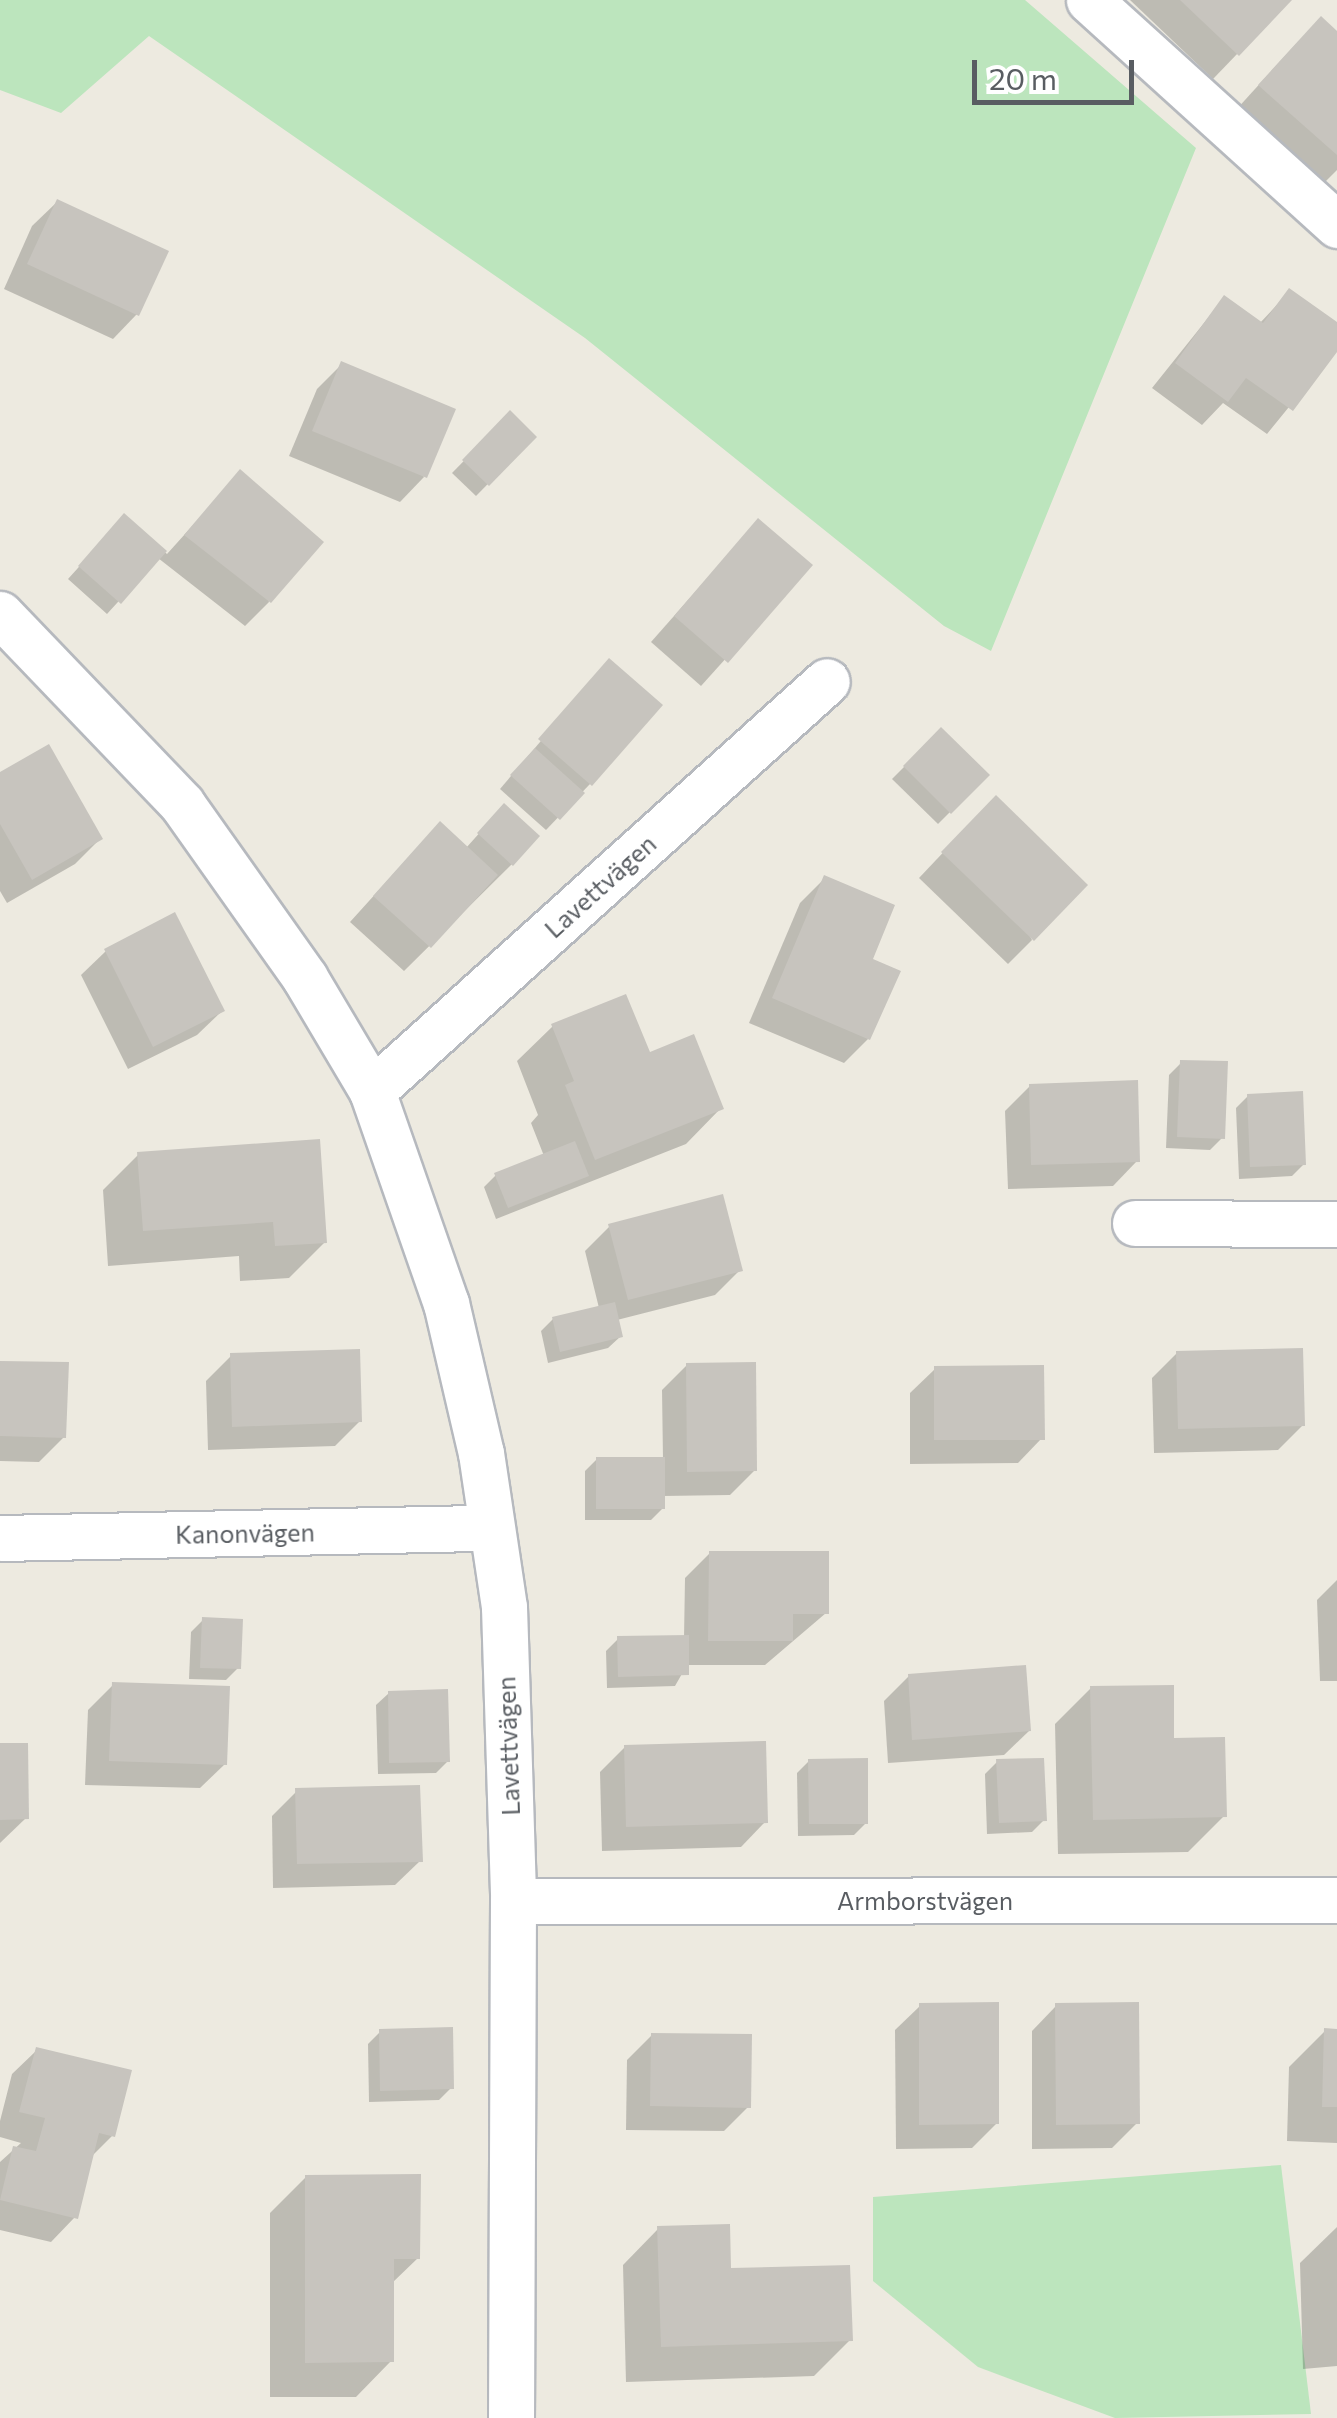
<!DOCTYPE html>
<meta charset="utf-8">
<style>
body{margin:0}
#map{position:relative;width:1337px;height:2418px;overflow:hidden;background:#edeae0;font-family:Commissioner,sans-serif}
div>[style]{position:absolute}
.green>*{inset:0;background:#bce5bd}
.shadow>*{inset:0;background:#0003}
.building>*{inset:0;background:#c7c4be}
.roads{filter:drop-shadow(2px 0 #b6b9be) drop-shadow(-2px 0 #b6b9be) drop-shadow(0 2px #b6b9be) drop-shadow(0 -2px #b6b9be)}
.minor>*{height:45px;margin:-22.5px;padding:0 22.5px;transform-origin:22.5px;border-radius:22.5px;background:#fff}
span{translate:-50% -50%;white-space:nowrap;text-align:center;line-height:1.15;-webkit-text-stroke:9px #fff;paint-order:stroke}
.street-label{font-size:25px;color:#595d62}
.scale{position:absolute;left:972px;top:60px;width:162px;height:45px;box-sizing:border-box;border:5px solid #595d62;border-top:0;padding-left:12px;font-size:30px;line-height:35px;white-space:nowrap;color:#595d62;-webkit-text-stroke:8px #fff;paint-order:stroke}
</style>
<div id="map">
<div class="green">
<div style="clip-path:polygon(0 0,1025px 0,1196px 148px,991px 651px,944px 626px,585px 338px,149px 36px,61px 113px,0 90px)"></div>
<div style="clip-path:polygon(1281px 2165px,1311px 2414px,1115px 2418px,978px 2367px,873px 2281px,873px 2197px)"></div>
</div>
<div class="shadow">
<div style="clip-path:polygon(1130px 0,1289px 0,1213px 79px)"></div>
<div style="clip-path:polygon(1337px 34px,1337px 170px,1320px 187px,1235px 111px,1296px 44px)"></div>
<div style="clip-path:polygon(57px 202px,137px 314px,113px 339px,4px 289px,32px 226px)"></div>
<div style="clip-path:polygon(1290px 291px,1337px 325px,1337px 348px,1267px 434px,1223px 403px,1202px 425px,1152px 388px,1224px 298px,1259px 324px)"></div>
<div style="clip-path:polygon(342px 364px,424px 477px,400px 502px,289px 456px,317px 389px)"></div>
<div style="clip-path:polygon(510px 414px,534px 437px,476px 496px,452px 473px)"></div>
<div style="clip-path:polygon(240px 473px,269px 602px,245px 626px,158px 558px,107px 614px,68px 579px,124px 517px,167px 554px)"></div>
<div style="clip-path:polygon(758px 521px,809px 566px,701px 686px,651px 642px)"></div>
<div style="clip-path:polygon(609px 661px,590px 784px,546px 830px,500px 789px)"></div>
<div style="clip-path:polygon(941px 730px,987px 775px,938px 824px,892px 779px)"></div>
<div style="clip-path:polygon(0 775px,100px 839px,75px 864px,7px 903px,0 891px)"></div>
<div style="clip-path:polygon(492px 819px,512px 864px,404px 971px,350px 922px,416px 849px,466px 848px)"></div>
<div style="clip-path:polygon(971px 823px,1032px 940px,1008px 964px,919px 878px)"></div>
<div style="clip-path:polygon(825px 878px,869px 960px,868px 1039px,844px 1063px,749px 1023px,800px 903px)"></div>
<div style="clip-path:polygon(106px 951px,222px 1011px,197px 1035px,128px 1069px,81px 975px)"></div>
<div style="clip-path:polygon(553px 1026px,648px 1056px,721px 1108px,686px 1144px,496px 1219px,484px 1187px,496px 1175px,544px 1156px,531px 1123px,538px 1115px,517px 1061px)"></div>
<div style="clip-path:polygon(1181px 1063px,1222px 1138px,1210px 1150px,1166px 1148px,1169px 1075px)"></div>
<div style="clip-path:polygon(1030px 1086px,1137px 1161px,1113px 1186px,1008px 1189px,1005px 1111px)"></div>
<div style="clip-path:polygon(1248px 1096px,1304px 1164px,1292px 1176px,1239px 1179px,1236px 1108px)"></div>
<div style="clip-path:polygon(139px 1154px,325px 1242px,289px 1278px,240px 1281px,239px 1256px,108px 1266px,103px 1190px)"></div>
<div style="clip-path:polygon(610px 1226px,740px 1270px,715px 1295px,617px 1320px,621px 1336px,608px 1348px,548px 1363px,541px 1331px,553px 1319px,599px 1308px,585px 1251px)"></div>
<div style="clip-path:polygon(1177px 1353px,1303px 1425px,1278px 1450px,1154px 1453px,1152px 1378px)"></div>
<div style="clip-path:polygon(231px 1356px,360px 1421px,335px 1446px,208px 1450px,206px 1381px)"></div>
<div style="clip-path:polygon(0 1363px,64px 1437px,39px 1462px,0 1461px)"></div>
<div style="clip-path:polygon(687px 1365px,755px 1470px,730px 1495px,663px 1496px,663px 1508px,651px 1520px,585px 1520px,585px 1471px,597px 1459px,663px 1460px,662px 1390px)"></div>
<div style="clip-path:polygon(935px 1369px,1042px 1438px,1018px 1463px,910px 1464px,910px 1393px)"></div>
<div style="clip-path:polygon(710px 1553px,826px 1613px,765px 1665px,687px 1665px,675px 1686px,607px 1688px,606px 1651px,618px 1639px,684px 1638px,685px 1578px)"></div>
<div style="clip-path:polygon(1337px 1580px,1337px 1681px,1320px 1681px,1317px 1600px)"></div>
<div style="clip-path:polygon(203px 1620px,238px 1668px,226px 1680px,189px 1679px,191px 1632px)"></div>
<div style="clip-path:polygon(909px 1676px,1029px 1731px,1004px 1755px,888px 1763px,884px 1701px)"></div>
<div style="clip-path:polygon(113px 1685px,225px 1764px,200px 1788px,85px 1785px,88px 1710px)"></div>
<div style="clip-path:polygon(1091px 1688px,1171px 1741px,1224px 1816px,1188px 1852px,1058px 1854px,1055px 1724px)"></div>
<div style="clip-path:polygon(389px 1693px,448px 1761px,436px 1773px,378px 1774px,376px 1705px)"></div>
<div style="clip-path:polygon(0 1746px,26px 1818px,0 1843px)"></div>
<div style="clip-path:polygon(625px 1747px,765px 1822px,741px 1847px,602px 1851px,600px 1772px)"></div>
<div style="clip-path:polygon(809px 1761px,866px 1823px,854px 1835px,798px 1836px,797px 1773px)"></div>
<div style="clip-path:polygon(997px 1762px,1044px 1820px,1032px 1832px,987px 1834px,985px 1774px)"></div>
<div style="clip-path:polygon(297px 1791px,420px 1861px,395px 1885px,273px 1888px,272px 1816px)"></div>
<div style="clip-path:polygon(920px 2006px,997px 2123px,972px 2148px,896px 2149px,895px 2030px)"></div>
<div style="clip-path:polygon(1056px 2006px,1137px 2123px,1112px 2148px,1032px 2149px,1032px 2031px)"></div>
<div style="clip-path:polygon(1325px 2031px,1337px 2031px,1337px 2143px,1287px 2141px,1289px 2067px)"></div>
<div style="clip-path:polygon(380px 2032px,451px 2088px,439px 2100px,369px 2102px,368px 2044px)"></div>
<div style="clip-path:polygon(652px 2035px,749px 2106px,724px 2131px,626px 2130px,627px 2060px)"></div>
<div style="clip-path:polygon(37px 2050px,113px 2135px,90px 2158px,75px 2217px,51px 2242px,0 2230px,0 2162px,21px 2143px,0 2137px,0 2121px,12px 2074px)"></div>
<div style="clip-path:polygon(306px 2177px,418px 2258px,391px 2284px,391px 2361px,356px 2397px,270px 2397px,270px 2213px)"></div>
<div style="clip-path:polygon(1337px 2227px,1337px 2366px,1303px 2369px,1300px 2263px)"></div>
<div style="clip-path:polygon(658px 2229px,850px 2340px,814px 2376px,626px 2382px,623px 2265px)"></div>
</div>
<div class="building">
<div style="clip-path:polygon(1180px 0,1292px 0,1239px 56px)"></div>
<div style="clip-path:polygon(1321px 16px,1337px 31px,1337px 155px,1258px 85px)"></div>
<div style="clip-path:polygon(57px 199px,169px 251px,139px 316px,27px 264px)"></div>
<div style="clip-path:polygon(1289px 288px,1337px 322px,1337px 352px,1293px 411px,1246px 378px,1228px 402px,1175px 363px,1224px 295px,1263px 323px)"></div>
<div style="clip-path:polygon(341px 361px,456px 409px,427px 478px,312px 431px)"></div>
<div style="clip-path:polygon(510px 410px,537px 437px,489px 486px,462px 460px)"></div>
<div style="clip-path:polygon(240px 469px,324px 542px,271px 603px,184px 535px)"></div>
<div style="clip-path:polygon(124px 513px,167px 551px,121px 604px,78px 566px)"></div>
<div style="clip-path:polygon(758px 518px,813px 565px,728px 663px,674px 616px)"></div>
<div style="clip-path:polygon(609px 658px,663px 705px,592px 786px,538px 739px)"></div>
<div style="clip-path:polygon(941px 727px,990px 775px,951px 814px,903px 766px)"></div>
<div style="clip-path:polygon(49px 744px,103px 839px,32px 880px,0 824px,0 772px)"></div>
<div style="clip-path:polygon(535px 748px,585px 793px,560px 820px,510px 775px)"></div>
<div style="clip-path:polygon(996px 795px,1088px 885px,1034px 941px,941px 852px)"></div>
<div style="clip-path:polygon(504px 803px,540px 836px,513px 866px,477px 833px)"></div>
<div style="clip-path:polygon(440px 821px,498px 875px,431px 948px,373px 896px)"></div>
<div style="clip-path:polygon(824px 875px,895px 905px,873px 959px,901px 971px,870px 1040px,772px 998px)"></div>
<div style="clip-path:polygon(175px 912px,225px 1011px,153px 1047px,104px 949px)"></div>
<div style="clip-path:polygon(626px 994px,650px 1052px,694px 1034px,724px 1109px,595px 1160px,565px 1085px,574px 1081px,551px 1024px)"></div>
<div style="clip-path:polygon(1180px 1060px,1228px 1061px,1225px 1139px,1177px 1137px)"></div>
<div style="clip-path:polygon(1138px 1080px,1140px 1162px,1031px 1165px,1029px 1084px)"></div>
<div style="clip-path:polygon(1303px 1091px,1306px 1165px,1250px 1167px,1247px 1094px)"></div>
<div style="clip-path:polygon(320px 1139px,327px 1243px,275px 1246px,273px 1222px,143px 1231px,137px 1152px)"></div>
<div style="clip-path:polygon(575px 1141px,589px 1176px,508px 1208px,494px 1173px)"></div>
<div style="clip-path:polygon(723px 1194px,743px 1271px,628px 1300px,608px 1224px)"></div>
<div style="clip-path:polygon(615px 1302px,623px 1337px,560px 1352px,552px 1317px)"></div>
<div style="clip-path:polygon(1303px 1348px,1305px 1426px,1178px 1429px,1176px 1351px)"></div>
<div style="clip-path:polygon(360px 1349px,362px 1422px,232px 1427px,230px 1353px)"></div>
<div style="clip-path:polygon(0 1361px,69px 1362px,66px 1438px,0 1436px)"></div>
<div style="clip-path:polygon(756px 1362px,757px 1471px,687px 1472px,686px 1363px)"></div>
<div style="clip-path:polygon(1044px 1365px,1045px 1440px,934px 1440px,934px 1366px)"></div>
<div style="clip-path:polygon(596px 1457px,665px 1457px,665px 1509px,596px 1509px)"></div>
<div style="clip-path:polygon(709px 1551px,829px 1551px,829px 1614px,793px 1614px,793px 1641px,708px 1641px)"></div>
<div style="clip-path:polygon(202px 1617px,243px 1619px,241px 1669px,200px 1668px)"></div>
<div style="clip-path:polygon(689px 1635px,689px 1675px,618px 1677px,617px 1636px)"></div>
<div style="clip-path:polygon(1026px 1665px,1031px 1731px,912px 1740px,908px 1674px)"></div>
<div style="clip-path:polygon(112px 1682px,230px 1686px,227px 1765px,109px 1761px)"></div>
<div style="clip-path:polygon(1174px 1685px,1174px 1738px,1225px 1737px,1227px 1817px,1093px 1820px,1090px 1686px)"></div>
<div style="clip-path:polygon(448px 1689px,450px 1762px,389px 1763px,388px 1691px)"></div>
<div style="clip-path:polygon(766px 1741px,768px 1823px,626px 1827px,624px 1745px)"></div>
<div style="clip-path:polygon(0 1743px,28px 1743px,29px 1819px,0 1820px)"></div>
<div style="clip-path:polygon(868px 1758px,868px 1824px,809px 1824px,808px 1759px)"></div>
<div style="clip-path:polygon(1044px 1758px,1047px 1821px,999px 1823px,996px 1759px)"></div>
<div style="clip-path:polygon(420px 1785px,423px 1862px,297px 1864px,295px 1788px)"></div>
<div style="clip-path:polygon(999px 2002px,999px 2124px,919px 2125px,919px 2003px)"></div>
<div style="clip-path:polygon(1139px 2002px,1140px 2124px,1056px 2125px,1055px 2003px)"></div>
<div style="clip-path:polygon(453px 2027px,454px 2089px,380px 2091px,379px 2029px)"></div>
<div style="clip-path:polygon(1324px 2028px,1337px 2029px,1337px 2107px,1322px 2107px)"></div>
<div style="clip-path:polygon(651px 2033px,752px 2034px,751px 2108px,650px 2106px)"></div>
<div style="clip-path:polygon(36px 2047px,132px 2070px,115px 2137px,99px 2133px,78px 2219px,0 2200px,13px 2146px,36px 2151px,45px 2118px,19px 2112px)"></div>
<div style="clip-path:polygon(421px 2174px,420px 2259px,394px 2259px,394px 2362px,305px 2363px,305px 2175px)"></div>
<div style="clip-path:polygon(730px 2224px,731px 2268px,850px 2265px,853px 2341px,661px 2347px,657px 2226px)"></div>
</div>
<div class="roads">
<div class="minor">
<div style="left:1089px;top:0;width:335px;rotate:42.2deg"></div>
<div style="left:0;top:614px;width:263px;rotate:46.2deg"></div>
<div style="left:182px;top:804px;width:213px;rotate:54.7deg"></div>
<div style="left:305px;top:978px;width:131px;rotate:59.3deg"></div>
<div style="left:372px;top:1091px;width:225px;rotate:70.8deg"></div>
<div style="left:446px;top:1303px;width:154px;rotate:76.9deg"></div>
<div style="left:481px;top:1453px;width:156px;rotate:81.5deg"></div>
<div style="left:504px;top:1607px;width:294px;rotate:88.2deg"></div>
<div style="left:513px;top:1901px;width:517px;rotate:90.22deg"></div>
<div style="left:372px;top:1091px;width:612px;rotate:-42.02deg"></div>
<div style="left:1135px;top:1223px;width:202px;rotate:0.3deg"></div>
<div style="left:0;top:1538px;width:490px;rotate:-1.2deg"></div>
<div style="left:513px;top:1901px;width:824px;rotate:-0.07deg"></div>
</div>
</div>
<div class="street-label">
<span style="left:600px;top:886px;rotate:-42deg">Lavettvägen</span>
<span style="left:245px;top:1533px;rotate:-1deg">Kanonvägen</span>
<span style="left:508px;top:1746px;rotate:-92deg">Lavettvägen</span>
<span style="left:925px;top:1900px">Armborstvägen</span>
</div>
<div class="scale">20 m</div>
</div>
